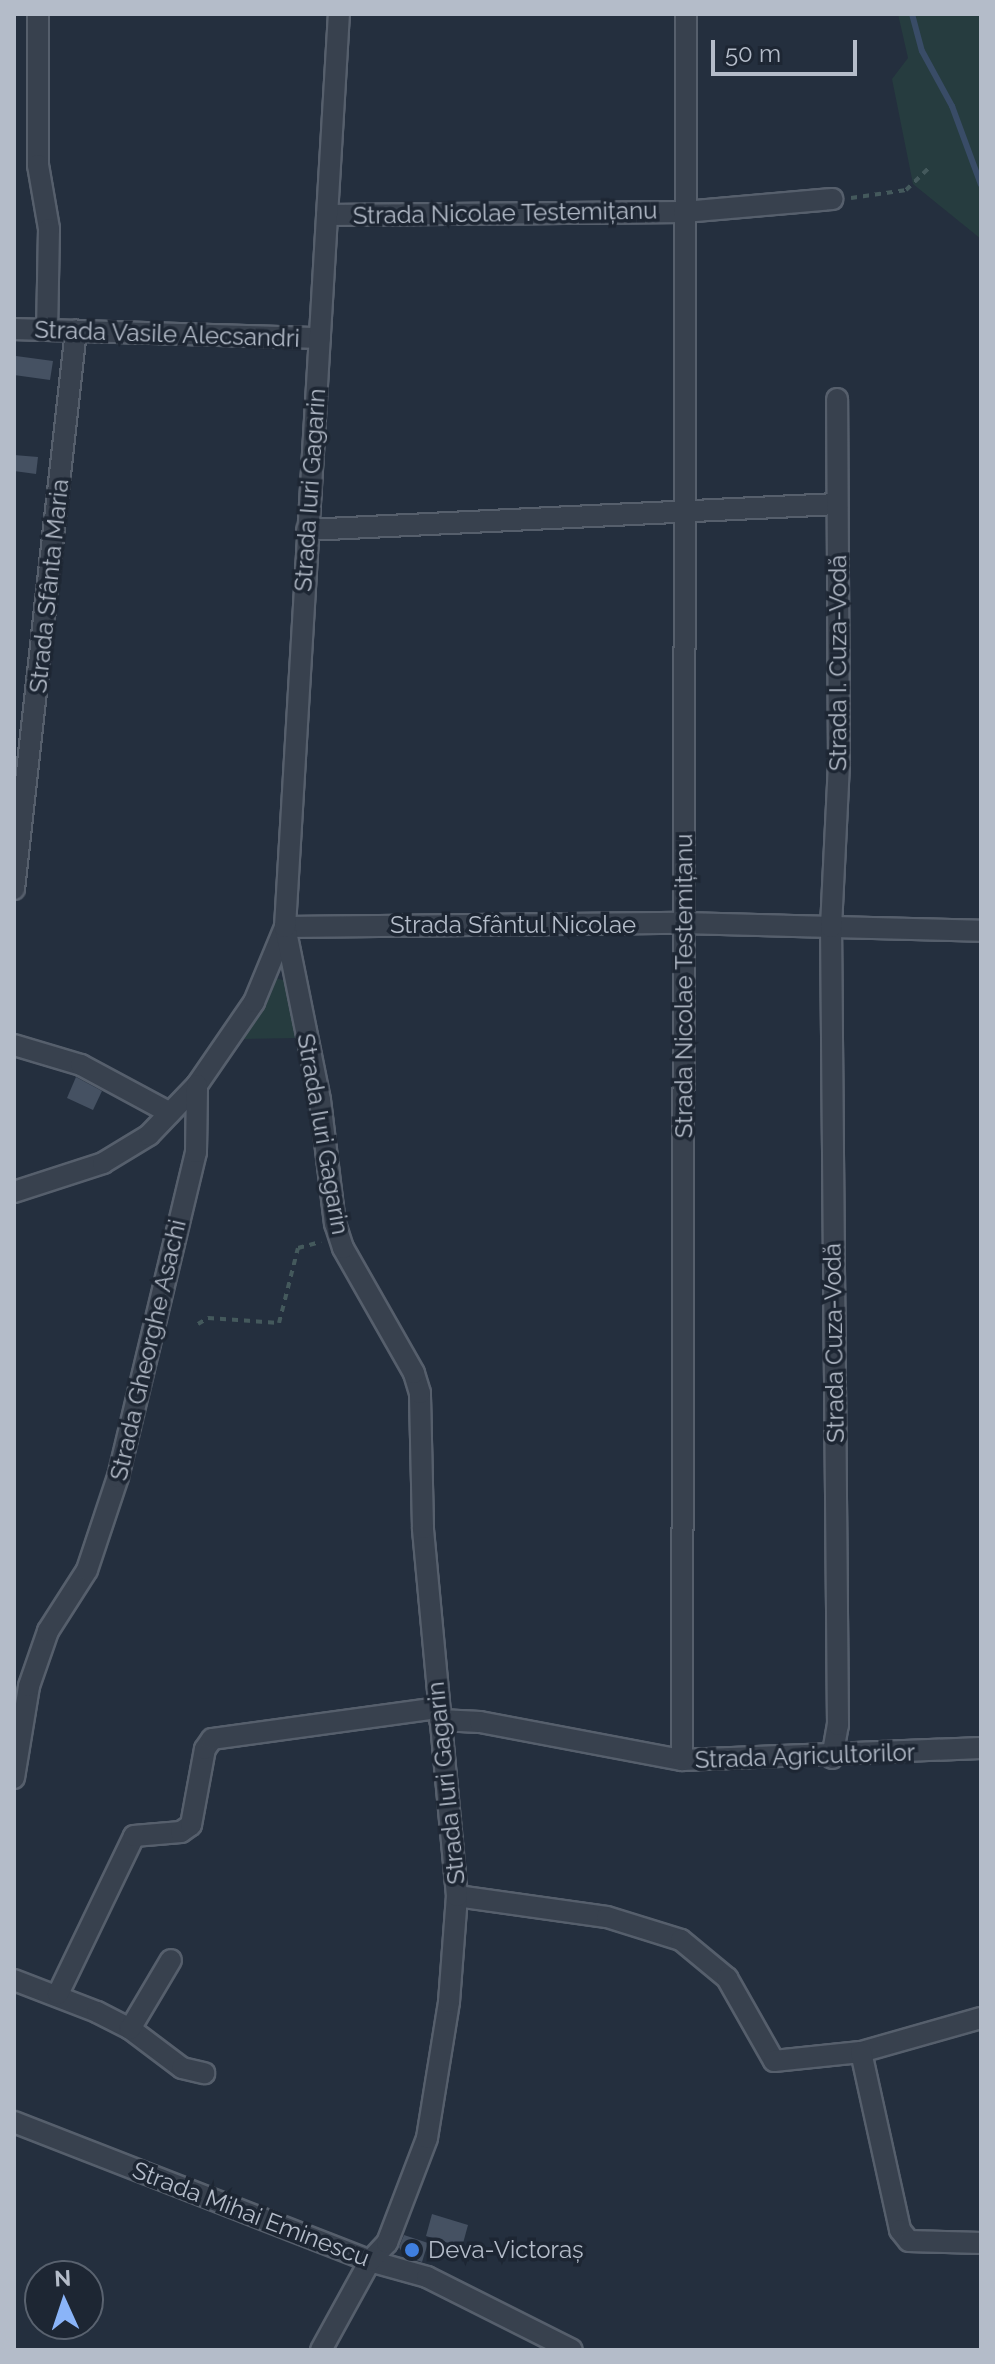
<!DOCTYPE html>
<meta charset="utf-8">
<style>
body{margin:0}
#map{position:relative;width:995px;height:2364px;overflow:hidden;background:#242f3e;font-family:Raleway,sans-serif}
div>[style]{position:absolute}
.green>*{inset:0;background:#263c3f}
.stream>*{height:6px;margin:-3px;padding:0 3px;transform-origin:3px;border-radius:3px;background:#394c67}
.building>*{inset:0;background:#455162}
.path>*{height:4px;margin-top:-2px;transform-origin:0;background:repeating-linear-gradient(90deg,#44595c 0 6px,transparent 0 12px)}
.roads{filter:drop-shadow(2px 0 #565f6c) drop-shadow(-2px 0 #565f6c) drop-shadow(0 2px #565f6c) drop-shadow(0 -2px #565f6c)}
.minor>*{height:20px;margin:-10px;padding:0 10px;transform-origin:10px;border-radius:10px;background:#38414e}
.dots>*{width:22px;height:22px;translate:-50% -50%;box-sizing:border-box;border:4px solid #1d2633;border-radius:50%}
span{translate:-50% -50%;white-space:nowrap;text-align:center;line-height:1.15;-webkit-text-stroke:7px #1d2633;paint-order:stroke}
.street-label{font-size:24px;color:#b4bcc9}
.poi-label{font-size:24px;color:#b4bcc9}
.left{translate:0 -50%;text-align:left}
.frame{position:absolute;inset:0;border:16px solid #b4bcc9;pointer-events:none}
.north{position:absolute;left:24px;top:2260px;width:80px;height:80px;box-sizing:border-box;background:#1d2633;border:2px solid #59626f;border-radius:50%;rotate:357deg;font-size:22px;font-weight:700;line-height:32px;text-align:center;color:#b4bcc9}
.north::after{content:'';display:block;margin:auto;width:28px;height:36px;background:#8ab4f8;clip-path:polygon(50% 0,100% 100%,50% 72%,0 100%)}
.scale{position:absolute;left:711px;top:40px;width:146px;height:36px;box-sizing:border-box;border:4px solid #b4bcc9;border-top:0;padding-left:10px;font-size:24px;line-height:28px;white-space:nowrap;color:#b4bcc9;-webkit-text-stroke:6px #1d2633;paint-order:stroke}
</style>
<div id="map">
<div class="green">
<div style="clip-path:polygon(898px 14px,981px 14px,981px 239px,913px 184px,892px 79px,908px 58px)"></div>
<div style="clip-path:polygon(275px 978px,287px 981px,297px 1038px,242px 1039px)"></div>
</div>
<div class="stream">
<div style="left:912px;top:14px;width:38px;rotate:75deg"></div>
<div style="left:922px;top:51px;width:63px;rotate:61.4deg"></div>
<div style="left:952px;top:106px;width:84px;rotate:69.8deg"></div>
</div>
<div class="building">
<div style="clip-path:polygon(16px 356px,53px 361px,50px 380px,14px 375px)"></div>
<div style="clip-path:polygon(14px 455px,38px 457px,36px 474px,14px 471px)"></div>
<div style="clip-path:polygon(76px 1077px,102px 1091px,93px 1110px,67px 1098px)"></div>
<div style="clip-path:polygon(432px 2214px,468px 2225px,462px 2247px,426px 2236px)"></div>
<div style="clip-path:polygon(404px 2235px,428px 2243px,422px 2262px,404px 2256px,399px 2247px)"></div>
</div>
<div class="path">
<div style="left:851px;top:198px;width:56px;rotate:-8.3deg"></div>
<div style="left:906px;top:190px;width:35px;rotate:-44deg"></div>
<div style="left:198px;top:1324px;width:12px;rotate:-31deg"></div>
<div style="left:208px;top:1318px;width:71px;rotate:4deg"></div>
<div style="left:279px;top:1323px;width:77px;rotate:-75.8deg"></div>
<div style="left:298px;top:1248px;width:24px;rotate:-15deg"></div>
</div>
<div class="roads">
<div class="minor">
<div style="left:38px;top:14px;width:151px;rotate:90deg"></div>
<div style="left:38px;top:165px;width:65px;rotate:80.2deg"></div>
<div style="left:49px;top:229px;width:101px;rotate:91.1deg"></div>
<div style="left:327px;top:215px;width:357px;rotate:-0.5deg"></div>
<div style="left:684px;top:212px;width:149px;rotate:-5deg"></div>
<div style="left:14px;top:329px;width:306px;rotate:1.7deg"></div>
<div style="left:307px;top:530px;width:531px;rotate:-2.81deg"></div>
<div style="left:14px;top:889px;width:562px;rotate:-83.67deg"></div>
<div style="left:14px;top:1045px;width:70px;rotate:16.6deg"></div>
<div style="left:81px;top:1065px;width:101px;rotate:28.3deg"></div>
<div style="left:14px;top:1192px;width:94px;rotate:-18deg"></div>
<div style="left:103px;top:1163px;width:54px;rotate:-31.3deg"></div>
<div style="left:149px;top:1135px;width:69px;rotate:-46.2deg"></div>
<div style="left:197px;top:1085px;width:101px;rotate:-55.5deg"></div>
<div style="left:254px;top:1002px;width:81px;rotate:-67.5deg"></div>
<div style="left:285px;top:927px;width:398px;rotate:-0.6deg"></div>
<div style="left:683px;top:923px;width:298px;rotate:1.5deg"></div>
<div style="left:440px;top:1720px;width:40px;rotate:2.9deg"></div>
<div style="left:480px;top:1722px;width:206px;rotate:10.7deg"></div>
<div style="left:682px;top:1760px;width:299px;rotate:-2.3deg"></div>
<div style="left:832px;top:1758px;width:34px;rotate:-80deg"></div>
<div style="left:838px;top:1725px;width:798px;rotate:-90.5deg"></div>
<div style="left:831px;top:927px;width:165px;rotate:-87.2deg"></div>
<div style="left:839px;top:762px;width:363px;rotate:-90.3deg"></div>
<div style="left:682px;top:1760px;width:1746px;rotate:-89.87deg"></div>
<div style="left:14px;top:1778px;width:93px;rotate:-80.7deg"></div>
<div style="left:29px;top:1686px;width:58px;rotate:-70.9deg"></div>
<div style="left:48px;top:1631px;width:72px;rotate:-57.4deg"></div>
<div style="left:87px;top:1570px;width:98px;rotate:-71.6deg"></div>
<div style="left:118px;top:1477px;width:334px;rotate:-76.5deg"></div>
<div style="left:196px;top:1152px;width:67px;rotate:-89.1deg"></div>
<div style="left:457px;top:1896px;width:151px;rotate:8deg"></div>
<div style="left:607px;top:1917px;width:77px;rotate:17.3deg"></div>
<div style="left:681px;top:1940px;width:60px;rotate:39.6deg"></div>
<div style="left:727px;top:1978px;width:95px;rotate:60.5deg"></div>
<div style="left:774px;top:2061px;width:87px;rotate:-5.9deg"></div>
<div style="left:861px;top:2052px;width:125px;rotate:-15.8deg"></div>
<div style="left:14px;top:1980px;width:89px;rotate:21.1deg"></div>
<div style="left:97px;top:2012px;width:36px;rotate:27deg"></div>
<div style="left:129px;top:2028px;width:66px;rotate:37deg"></div>
<div style="left:182px;top:2068px;width:23px;rotate:13deg"></div>
<div style="left:58px;top:1994px;width:175px;rotate:-64.3deg"></div>
<div style="left:134px;top:1836px;width:47px;rotate:-4.9deg"></div>
<div style="left:181px;top:1832px;width:12px;rotate:-35deg"></div>
<div style="left:191px;top:1825px;width:77px;rotate:-79.6deg"></div>
<div style="left:205px;top:1749px;width:12px;rotate:-55deg"></div>
<div style="left:212px;top:1739px;width:228px;rotate:-7.8deg"></div>
<div style="left:130px;top:2029px;width:80px;rotate:-59.3deg"></div>
<div style="left:861px;top:2052px;width:182px;rotate:77.6deg"></div>
<div style="left:900px;top:2230px;width:14px;rotate:51deg"></div>
<div style="left:909px;top:2241px;width:72px;rotate:1.6deg"></div>
<div style="left:14px;top:2122px;width:382px;rotate:21.3deg"></div>
<div style="left:370px;top:2261px;width:59px;rotate:15.7deg"></div>
<div style="left:427px;top:2277px;width:162px;rotate:26.7deg"></div>
<div style="left:321px;top:2350px;width:102px;rotate:-61.2deg"></div>
<div style="left:370px;top:2261px;width:25px;rotate:-47deg"></div>
<div style="left:387px;top:2243px;width:112px;rotate:-69.1deg"></div>
<div style="left:427px;top:2138px;width:138px;rotate:-80.8deg"></div>
<div style="left:449px;top:2002px;width:106px;rotate:-85.7deg"></div>
<div style="left:457px;top:1896px;width:370px;rotate:-95.3deg"></div>
<div style="left:423px;top:1528px;width:135px;rotate:-91.3deg"></div>
<div style="left:420px;top:1393px;width:21px;rotate:-107deg"></div>
<div style="left:414px;top:1373px;width:144px;rotate:-119.6deg"></div>
<div style="left:343px;top:1248px;width:25px;rotate:-108deg"></div>
<div style="left:335px;top:1224px;width:125px;rotate:-96.9deg"></div>
<div style="left:320px;top:1100px;width:177px;rotate:-101.4deg"></div>
<div style="left:285px;top:927px;width:915px;rotate:-86.62deg"></div>
</div>
</div>
<div class="dots">
<div style="left:412px;top:2250px;background:#3f7fe0"></div>
</div>
<div class="street-label">
<span style="left:505px;top:213px;rotate:-1deg">Strada Nicolae Testemițanu</span>
<span style="left:167px;top:334px;rotate:2deg">Strada Vasile Alecsandri</span>
<span style="left:310px;top:490px;rotate:-86deg">Strada Iuri Gagarin</span>
<span style="left:49px;top:586px;rotate:-84deg">Strada Sfânta Maria</span>
<span style="left:838px;top:663px;rotate:-90deg">Strada I. Cuza-Vodă</span>
<span style="left:513px;top:925px">Strada Sfântul Nicolae</span>
<span style="left:684px;top:986px;rotate:-90deg">Strada Nicolae Testemițanu</span>
<span style="left:323px;top:1134px;rotate:80deg">Strada Iuri Gagarin</span>
<span style="left:834px;top:1343px;rotate:-91deg">Strada Cuza-Vodă</span>
<span style="left:148px;top:1350px;rotate:-77deg">Strada Gheorghe Asachi</span>
<span style="left:805px;top:1756px;rotate:-2deg">Strada Agricultorilor</span>
<span style="left:446px;top:1783px;rotate:-96deg">Strada Iuri Gagarin</span>
<span style="left:251px;top:2214px;rotate:21deg">Strada Mihai Eminescu</span>
</div>
<div class="poi-label">
<span class="left" style="left:428px;top:2250px">Deva-Victoraș</span>
</div>
<div class="frame"></div>
<div class="north">N</div>
<div class="scale">50 m</div>
</div>
